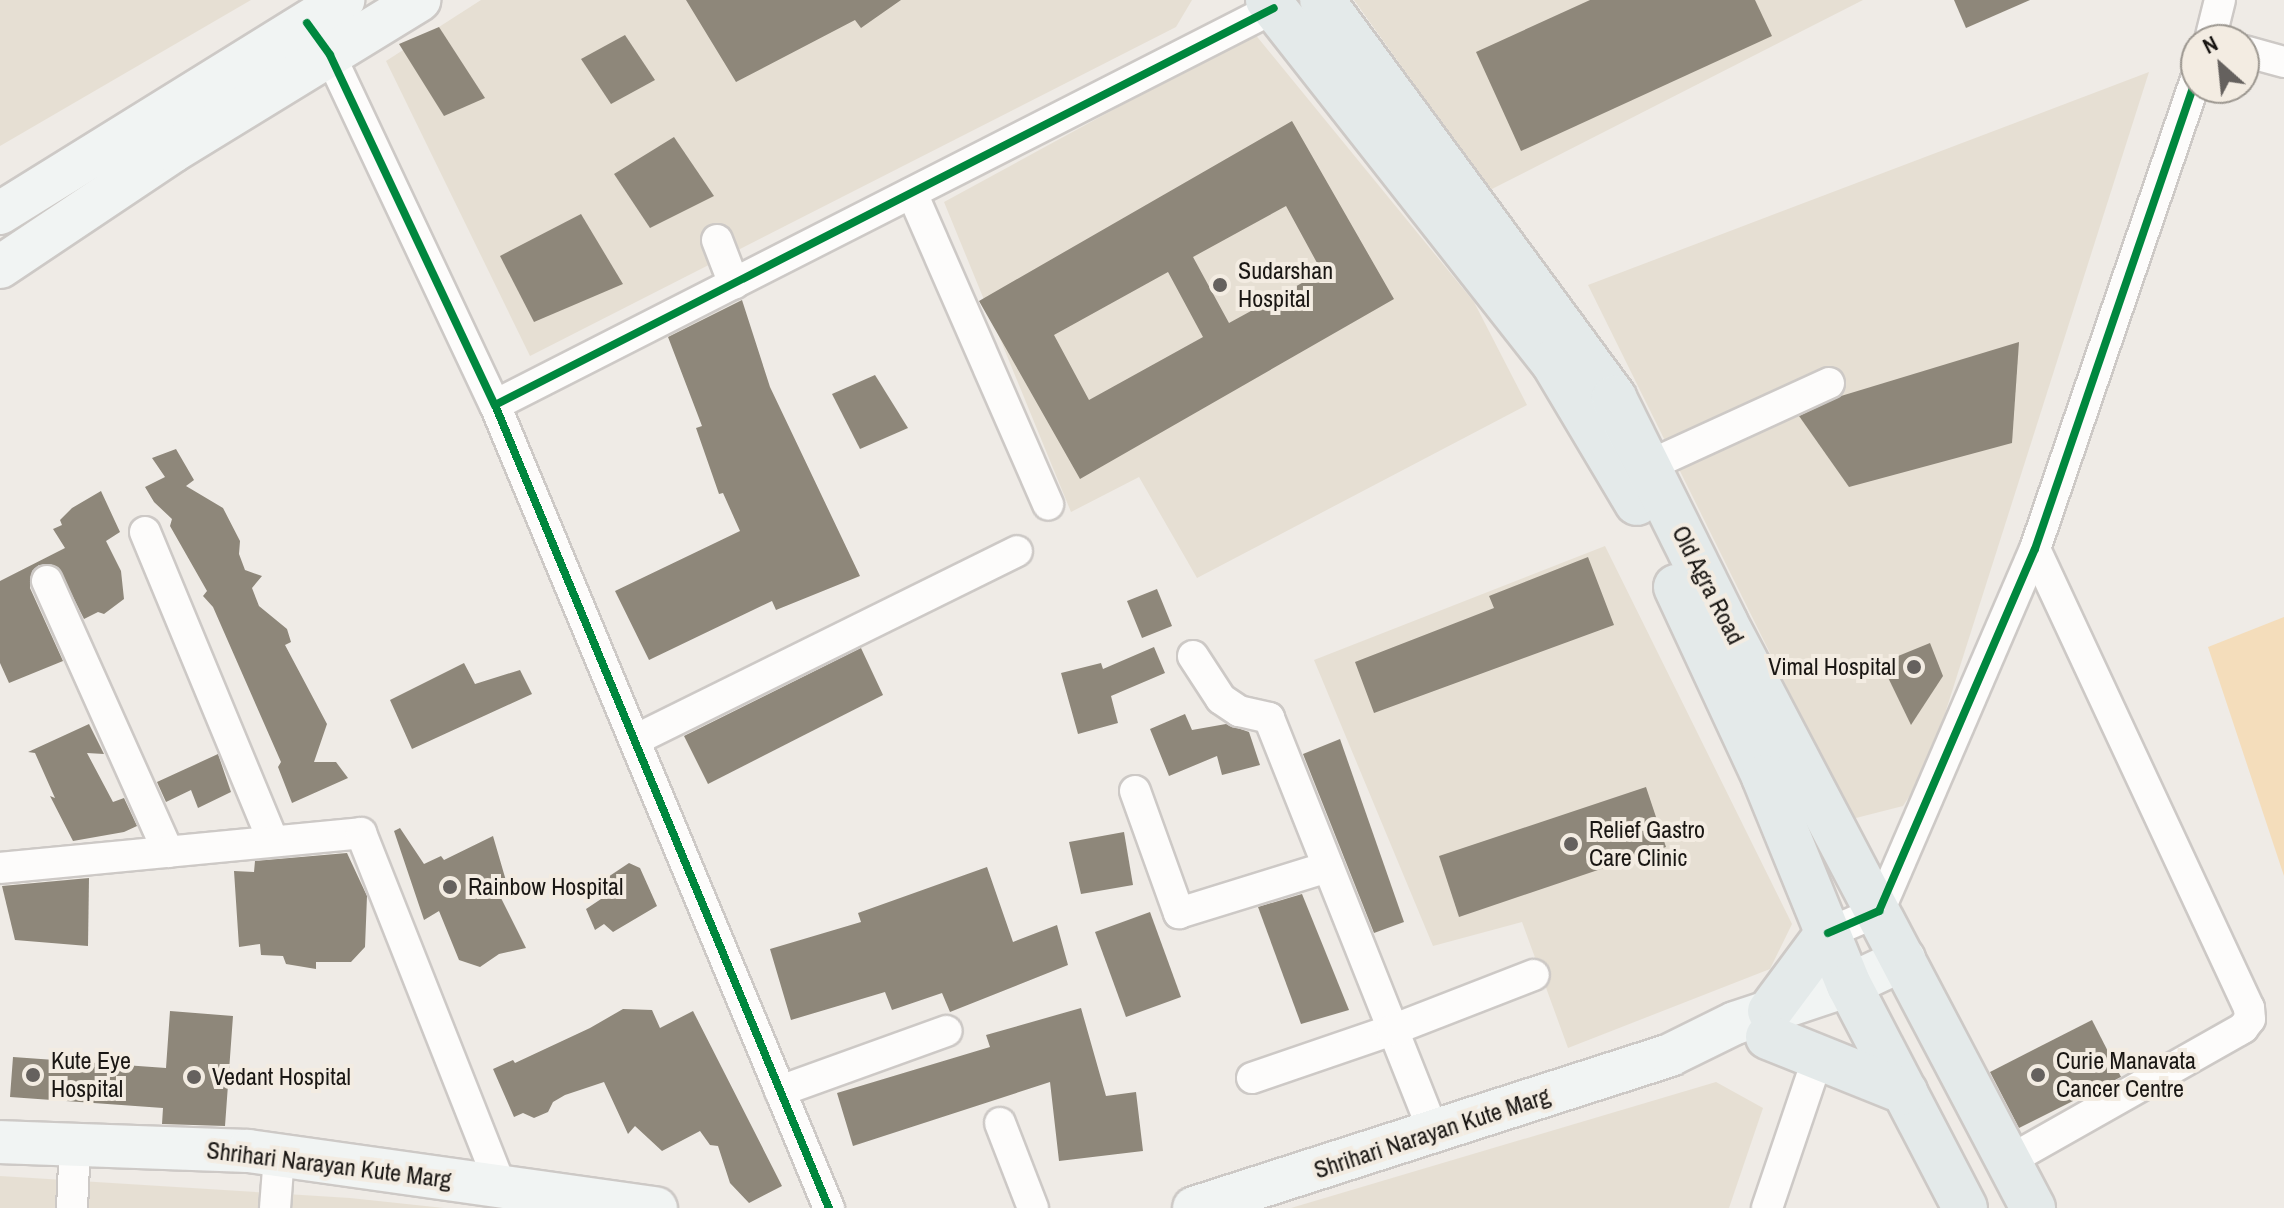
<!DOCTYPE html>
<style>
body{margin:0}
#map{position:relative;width:2284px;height:1208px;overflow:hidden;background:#efebe6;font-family:"Archivo Narrow",sans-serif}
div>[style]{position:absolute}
.built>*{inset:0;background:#e6dfd3}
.green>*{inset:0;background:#f4ddbb}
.building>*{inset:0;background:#8e877a}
.roads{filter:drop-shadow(2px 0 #cdc9c6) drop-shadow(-2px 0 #cdc9c6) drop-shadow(0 2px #cdc9c6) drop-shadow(0 -2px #cdc9c6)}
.street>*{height:30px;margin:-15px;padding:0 15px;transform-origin:15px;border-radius:15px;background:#fdfcfb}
.secondary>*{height:42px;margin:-21px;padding:0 21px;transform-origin:21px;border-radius:21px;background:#f1f4f3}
.primary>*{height:44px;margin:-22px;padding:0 22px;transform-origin:22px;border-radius:22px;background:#e4eaea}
.cycleway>*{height:8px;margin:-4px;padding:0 4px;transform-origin:4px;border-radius:4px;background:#00873e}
.dots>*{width:22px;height:22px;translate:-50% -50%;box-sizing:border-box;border:4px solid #f3ece2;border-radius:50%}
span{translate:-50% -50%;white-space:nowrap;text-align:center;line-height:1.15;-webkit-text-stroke:8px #f3ece2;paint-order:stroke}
.poi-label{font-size:24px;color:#1a1714}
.left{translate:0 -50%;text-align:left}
.right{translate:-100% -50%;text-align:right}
.street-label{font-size:24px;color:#1a1714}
.north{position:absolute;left:2180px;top:24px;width:80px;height:80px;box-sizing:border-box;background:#f3ece2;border:2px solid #9c9790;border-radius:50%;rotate:333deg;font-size:22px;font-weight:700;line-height:32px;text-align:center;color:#1a1714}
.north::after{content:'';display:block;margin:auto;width:28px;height:36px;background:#65615e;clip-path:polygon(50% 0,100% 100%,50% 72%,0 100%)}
</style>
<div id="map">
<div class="built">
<div style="clip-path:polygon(0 0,251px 0,0 146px)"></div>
<div style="clip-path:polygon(481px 0,1192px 0,1176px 27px,530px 356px,386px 61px)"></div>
<div style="clip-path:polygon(1354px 0,1863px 0,1490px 190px)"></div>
<div style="clip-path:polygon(1254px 33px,1474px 302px,1527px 405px,1197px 578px,1139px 477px,1071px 512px,944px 202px)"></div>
<div style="clip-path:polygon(2149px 72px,1928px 767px,1903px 806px,1852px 819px,1588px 285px)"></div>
<div style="clip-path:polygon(1605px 546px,1792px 924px,1770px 969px,1568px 1048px,1522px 922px,1433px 946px,1314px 660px)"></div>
<div style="clip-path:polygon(1716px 1082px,1763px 1108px,1729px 1208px,1291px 1208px)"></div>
<div style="clip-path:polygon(0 1176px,350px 1198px,444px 1208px,0 1208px)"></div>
</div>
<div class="green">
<div style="clip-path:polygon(2284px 617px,2284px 876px,2208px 647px)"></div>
</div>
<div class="building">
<div style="clip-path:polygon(686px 0,901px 0,861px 28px,855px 20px,736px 82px)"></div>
<div style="clip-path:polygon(1590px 0,1755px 0,1772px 36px,1521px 151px,1476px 52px)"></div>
<div style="clip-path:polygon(1954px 0,2030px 0,1966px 28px)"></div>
<div style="clip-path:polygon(439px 27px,485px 98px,444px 116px,399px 44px)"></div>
<div style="clip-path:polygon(625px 35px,655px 80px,611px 104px,581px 59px)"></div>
<div style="clip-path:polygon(evenodd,1292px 121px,1394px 299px,1080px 479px,979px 301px,1292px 121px,1286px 206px,1322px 272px,1229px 323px,1193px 257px,1286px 206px,1292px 121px,1168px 272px,1203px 337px,1089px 400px,1054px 335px,1168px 272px)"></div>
<div style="clip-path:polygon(674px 137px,714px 196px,650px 228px,614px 174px)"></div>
<div style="clip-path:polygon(581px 214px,623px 284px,534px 322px,500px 256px)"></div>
<div style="clip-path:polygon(742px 300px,770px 387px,860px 576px,776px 610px,772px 601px,649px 660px,615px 591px,740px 531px,723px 493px,719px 494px,696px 428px,702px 426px,668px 337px)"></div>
<div style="clip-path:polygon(2019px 342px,2012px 443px,1849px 487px,1799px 416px,1841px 396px)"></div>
<div style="clip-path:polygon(875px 375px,908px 428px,860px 449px,832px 394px)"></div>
<div style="clip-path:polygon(176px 449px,194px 480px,186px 486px,223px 508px,240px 541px,239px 554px,245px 570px,262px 576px,252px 588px,259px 606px,287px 629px,291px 642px,285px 645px,327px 724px,314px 762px,336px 762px,348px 778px,292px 803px,278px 767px,281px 762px,213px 607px,203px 596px,207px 591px,170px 526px,172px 519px,154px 502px,145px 487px,165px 477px,152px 458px)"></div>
<div style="clip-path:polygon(101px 491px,120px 532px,106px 541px,121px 571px,124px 599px,104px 614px,98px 612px,84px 619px,58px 567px,39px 565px,32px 571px,30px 588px,63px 661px,9px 683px,0 663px,0 581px,65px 548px,53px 529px,62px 525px,60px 520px,72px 508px)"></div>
<div style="clip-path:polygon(1588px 557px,1614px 625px,1374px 713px,1355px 662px,1494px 608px,1489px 596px)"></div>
<div style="clip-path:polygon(1157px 589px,1172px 626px,1142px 638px,1127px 601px)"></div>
<div style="clip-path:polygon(1930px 643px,1943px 676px,1911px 725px,1881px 663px)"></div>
<div style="clip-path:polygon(1154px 647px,1165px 673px,1111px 696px,1118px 723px,1078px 734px,1061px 673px,1101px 663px,1103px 669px)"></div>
<div style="clip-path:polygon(861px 648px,883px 695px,708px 784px,684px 736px)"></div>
<div style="clip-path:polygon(464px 663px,475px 684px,520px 670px,532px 694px,412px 749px,390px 700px)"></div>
<div style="clip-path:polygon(1185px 714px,1192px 730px,1226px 724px,1249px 732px,1260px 765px,1222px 775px,1217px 756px,1169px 776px,1150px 729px)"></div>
<div style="clip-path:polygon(89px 724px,104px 754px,87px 753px,113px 802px,124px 798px,137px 826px,124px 832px,73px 841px,50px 796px,55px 798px,35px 753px,28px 752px)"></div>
<div style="clip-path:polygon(1340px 739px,1404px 922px,1374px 933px,1303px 754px)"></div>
<div style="clip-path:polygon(218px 754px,231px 792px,198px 808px,191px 790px,166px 802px,157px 782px)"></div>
<div style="clip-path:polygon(1646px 787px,1666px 847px,1459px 917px,1439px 856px)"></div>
<div style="clip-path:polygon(400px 828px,424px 864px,441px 856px,444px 860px,493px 836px,509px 891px,500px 896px,526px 948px,499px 954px,480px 967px,459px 960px,439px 911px,424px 920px,394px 831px)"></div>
<div style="clip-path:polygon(1124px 832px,1133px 885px,1081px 894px,1069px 842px)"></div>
<div style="clip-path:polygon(347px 853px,367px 896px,365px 947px,351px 962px,316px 962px,316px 969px,286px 964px,283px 956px,261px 955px,260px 944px,239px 947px,234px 871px,254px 872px,255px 861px)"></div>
<div style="clip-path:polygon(629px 863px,640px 868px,657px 906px,613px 932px,604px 924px,595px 930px,586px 909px,607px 895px,599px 883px)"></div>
<div style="clip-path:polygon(987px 867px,1013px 942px,1057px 925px,1068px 965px,950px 1012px,942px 993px,892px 1010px,885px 992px,791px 1020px,770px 949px,861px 922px,858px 913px)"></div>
<div style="clip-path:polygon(89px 878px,88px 946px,15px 940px,2px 886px)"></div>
<div style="clip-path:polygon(1302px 894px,1349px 1010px,1301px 1024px,1258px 907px)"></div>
<div style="clip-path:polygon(1150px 912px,1181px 997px,1126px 1017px,1095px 932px)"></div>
<div style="clip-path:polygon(1081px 1008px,1106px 1096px,1136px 1092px,1143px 1151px,1059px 1161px,1050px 1082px,853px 1146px,837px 1093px,990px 1047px,986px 1035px)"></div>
<div style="clip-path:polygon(623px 1009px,652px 1010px,660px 1028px,693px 1011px,782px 1186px,749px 1203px,730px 1183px,718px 1146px,710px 1145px,700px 1131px,662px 1151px,635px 1126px,628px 1134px,604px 1082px,565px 1095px,553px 1102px,548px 1112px,534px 1118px,523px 1113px,514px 1117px,493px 1069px,513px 1060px,515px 1063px,590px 1028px)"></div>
<div style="clip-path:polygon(170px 1011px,233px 1016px,225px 1126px,162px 1124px,163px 1108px,10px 1097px,13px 1057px,166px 1068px)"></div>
<div style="clip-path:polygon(2092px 1020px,2121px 1077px,2019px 1128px,1990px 1072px)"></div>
</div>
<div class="roads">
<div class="street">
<div style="left:2210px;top:40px;width:41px;rotate:-76deg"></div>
<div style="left:320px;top:41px;width:17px;rotate:54deg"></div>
<div style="left:330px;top:55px;width:387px;rotate:64.8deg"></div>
<div style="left:495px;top:405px;width:870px;rotate:67.42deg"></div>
<div style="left:2244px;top:51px;width:41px;rotate:15.4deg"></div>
<div style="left:912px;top:193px;width:340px;rotate:66.4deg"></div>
<div style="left:717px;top:240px;width:47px;rotate:68.9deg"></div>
<div style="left:495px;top:405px;width:874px;rotate:-27deg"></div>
<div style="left:1648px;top:466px;width:199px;rotate:-24.6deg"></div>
<div style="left:145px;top:532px;width:334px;rotate:67.5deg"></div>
<div style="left:47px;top:581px;width:297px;rotate:65.9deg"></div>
<div style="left:1193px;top:656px;width:51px;rotate:56.9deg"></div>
<div style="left:1221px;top:699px;width:22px;rotate:34deg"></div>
<div style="left:1239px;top:711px;width:31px;rotate:13deg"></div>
<div style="left:1269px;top:718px;width:447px;rotate:68.3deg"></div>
<div style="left:635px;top:740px;width:426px;rotate:-26.3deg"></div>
<div style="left:1135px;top:791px;width:130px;rotate:70.2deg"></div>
<div style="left:1179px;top:913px;width:156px;rotate:-17.2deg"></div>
<div style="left:0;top:868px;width:363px;rotate:-5.5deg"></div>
<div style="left:361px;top:833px;width:380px;rotate:68.4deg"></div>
<div style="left:1828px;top:933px;width:56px;rotate:-23.3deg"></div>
<div style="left:1879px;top:911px;width:394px;rotate:-66.7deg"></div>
<div style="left:2035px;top:549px;width:496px;rotate:-71.1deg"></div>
<div style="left:1252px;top:1078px;width:148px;rotate:-18.9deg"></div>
<div style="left:1392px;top:1030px;width:152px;rotate:-21.2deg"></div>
<div style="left:780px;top:1091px;width:177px;rotate:-19.8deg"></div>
<div style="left:1000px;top:1123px;width:91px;rotate:68.8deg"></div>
<div style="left:2010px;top:1160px;width:268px;rotate:-29.5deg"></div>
<div style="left:2243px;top:1028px;width:11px;rotate:-52deg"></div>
<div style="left:2250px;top:1019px;width:11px;rotate:-95deg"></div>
<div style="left:2249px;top:1008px;width:506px;rotate:-115deg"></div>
<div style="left:72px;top:1208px;width:63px;rotate:-87.3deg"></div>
<div style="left:275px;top:1208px;width:52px;rotate:-85.6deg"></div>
<div style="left:1767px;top:1208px;width:159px;rotate:-71.3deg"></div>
</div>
<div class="secondary">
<div style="left:0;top:213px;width:404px;rotate:-31.8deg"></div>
<div style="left:0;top:267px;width:208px;rotate:-33.8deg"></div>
<div style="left:173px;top:151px;width:289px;rotate:-31.5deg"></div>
<div style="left:0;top:1142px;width:248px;rotate:2.1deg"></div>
<div style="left:248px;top:1151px;width:412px;rotate:8deg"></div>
<div style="left:1194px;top:1208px;width:500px;rotate:-17.8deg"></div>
<div style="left:1670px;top:1055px;width:72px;rotate:-26.2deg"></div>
<div style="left:1735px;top:1023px;width:120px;rotate:-18.4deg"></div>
<div style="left:1849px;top:985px;width:61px;rotate:-25.3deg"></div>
</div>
<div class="primary">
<div style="left:1268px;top:0;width:461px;rotate:51.8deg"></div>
<div style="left:1553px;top:362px;width:164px;rotate:59.2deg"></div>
<div style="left:1322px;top:0;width:494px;rotate:53.7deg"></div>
<div style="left:1614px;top:398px;width:250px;rotate:63.6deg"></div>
<div style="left:1725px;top:622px;width:662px;rotate:62.27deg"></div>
<div style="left:1676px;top:587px;width:209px;rotate:65.1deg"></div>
<div style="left:1764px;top:777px;width:225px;rotate:67.8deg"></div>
<div style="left:1849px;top:985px;width:251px;rotate:62.5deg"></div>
<div style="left:1770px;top:1011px;width:97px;rotate:-53.4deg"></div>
<div style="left:1768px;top:1037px;width:148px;rotate:21.9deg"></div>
</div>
</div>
<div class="cycleway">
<div style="left:307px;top:23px;width:39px;rotate:54deg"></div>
<div style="left:330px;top:55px;width:387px;rotate:64.8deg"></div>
<div style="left:495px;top:405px;width:870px;rotate:67.42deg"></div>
<div style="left:495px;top:405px;width:874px;rotate:-27deg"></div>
<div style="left:1828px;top:933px;width:56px;rotate:-23.3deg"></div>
<div style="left:1879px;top:911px;width:394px;rotate:-66.7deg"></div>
<div style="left:2035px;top:549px;width:496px;rotate:-71.1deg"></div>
</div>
<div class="dots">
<div style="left:1220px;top:285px;background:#65615e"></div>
<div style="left:1914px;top:667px;background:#65615e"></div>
<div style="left:1571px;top:844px;background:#65615e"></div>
<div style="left:450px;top:887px;background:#65615e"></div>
<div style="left:33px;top:1075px;background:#65615e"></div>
<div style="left:2038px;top:1075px;background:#65615e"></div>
<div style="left:194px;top:1077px;background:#65615e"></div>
</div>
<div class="poi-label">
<span class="left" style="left:1238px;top:285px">Sudarshan<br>Hospital</span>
<span class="right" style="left:1896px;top:667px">Vimal Hospital</span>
<span class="left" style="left:1589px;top:844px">Relief Gastro<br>Care Clinic</span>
<span class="left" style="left:468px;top:887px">Rainbow Hospital</span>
<span class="left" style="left:51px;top:1075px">Kute Eye<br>Hospital</span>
<span class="left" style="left:2056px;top:1075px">Curie Manavata<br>Cancer Centre</span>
<span class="left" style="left:212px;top:1077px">Vedant Hospital</span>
</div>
<div class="street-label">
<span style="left:1708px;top:585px;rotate:63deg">Old Agra Road</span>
<span style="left:1432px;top:1133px;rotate:-18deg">Shrihari Narayan Kute Marg</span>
<span style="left:329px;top:1165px;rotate:7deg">Shrihari Narayan Kute Marg</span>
</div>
<div class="north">N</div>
</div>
